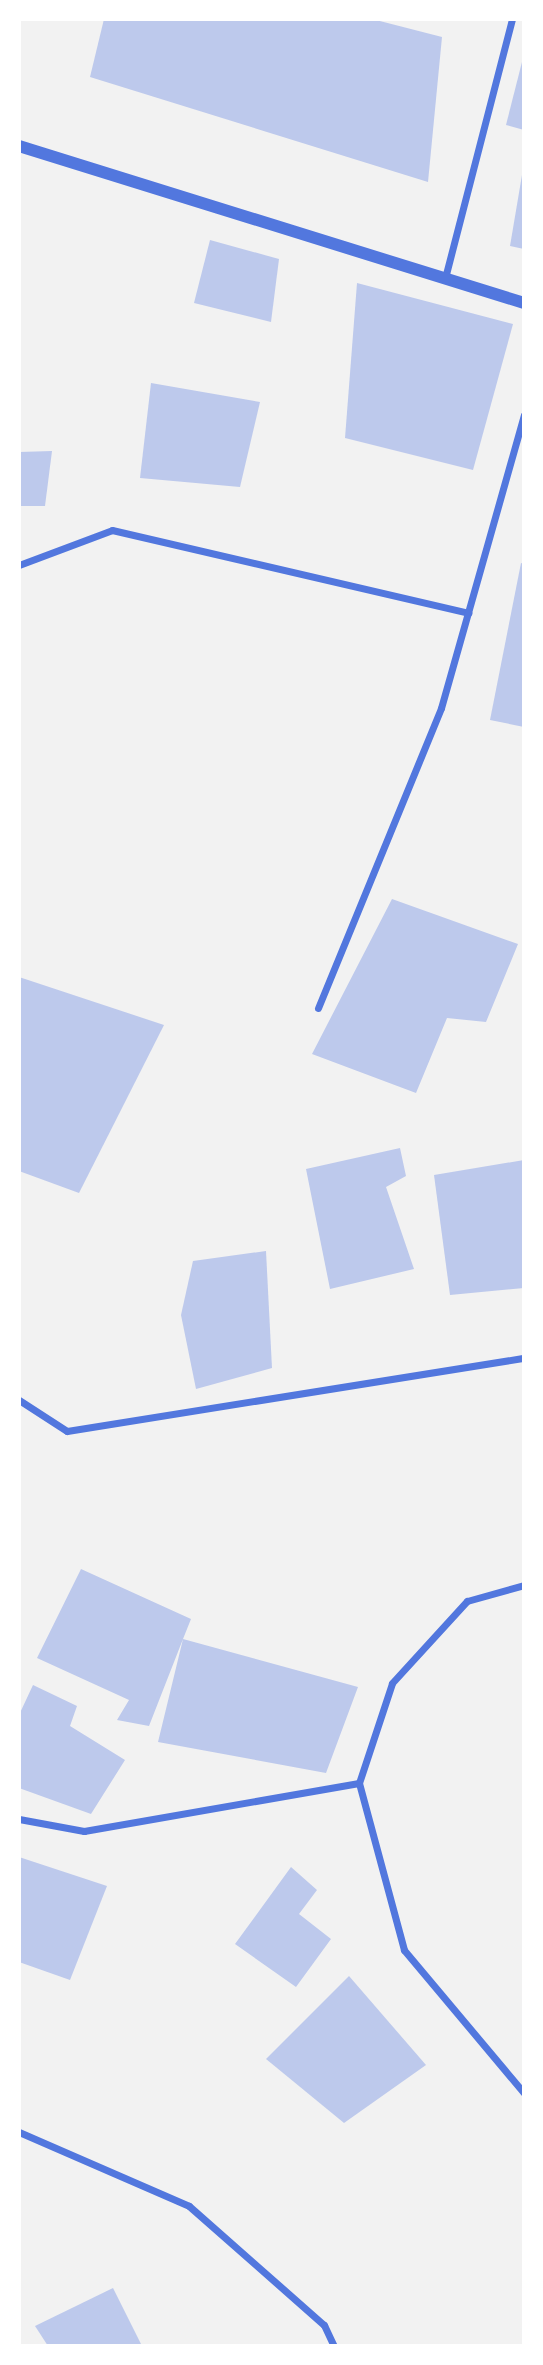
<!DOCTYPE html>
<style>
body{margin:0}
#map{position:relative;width:543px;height:2365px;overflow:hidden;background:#f2f2f2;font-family:"Varela Round",sans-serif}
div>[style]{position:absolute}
.building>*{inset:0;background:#bdc9ec}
.minor>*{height:7px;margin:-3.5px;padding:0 3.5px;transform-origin:3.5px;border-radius:3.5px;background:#5277de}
.tertiary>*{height:12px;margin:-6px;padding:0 6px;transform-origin:6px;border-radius:6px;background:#5277de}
span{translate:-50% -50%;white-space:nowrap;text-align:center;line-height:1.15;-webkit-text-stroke:7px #fff;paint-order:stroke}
.frame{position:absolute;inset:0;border:21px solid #fff;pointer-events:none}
</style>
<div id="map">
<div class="building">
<div style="clip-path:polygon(104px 19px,372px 19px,442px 37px,428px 182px,90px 77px)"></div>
<div style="clip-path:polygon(523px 58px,524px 58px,524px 130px,506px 125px)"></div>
<div style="clip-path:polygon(522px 175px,524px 175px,524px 249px,510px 246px)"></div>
<div style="clip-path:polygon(210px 240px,279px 259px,271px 322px,194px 303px)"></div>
<div style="clip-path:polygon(357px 283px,513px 324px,473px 470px,345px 438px)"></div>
<div style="clip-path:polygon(151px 383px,260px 402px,240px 487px,140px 478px)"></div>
<div style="clip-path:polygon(52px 451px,45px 506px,19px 506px,19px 452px)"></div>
<div style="clip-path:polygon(521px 563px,524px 564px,524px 727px,490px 720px)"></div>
<div style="clip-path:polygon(392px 899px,518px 944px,486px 1022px,447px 1018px,416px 1093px,312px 1054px)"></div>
<div style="clip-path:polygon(19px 977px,164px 1025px,79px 1193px,19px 1171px)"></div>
<div style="clip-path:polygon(400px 1148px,406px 1176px,386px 1187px,414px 1269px,330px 1289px,306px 1169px)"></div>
<div style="clip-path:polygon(524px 1160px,524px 1288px,450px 1295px,434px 1175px)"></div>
<div style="clip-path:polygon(266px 1251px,272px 1368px,196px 1389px,181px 1315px,193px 1261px)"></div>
<div style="clip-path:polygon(81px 1569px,191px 1619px,183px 1639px,358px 1687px,326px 1773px,158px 1742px,183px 1639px,149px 1726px,117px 1720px,129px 1700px,37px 1658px)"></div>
<div style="clip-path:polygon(33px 1685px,77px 1706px,70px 1726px,125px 1760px,91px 1814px,19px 1788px,19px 1715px)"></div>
<div style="clip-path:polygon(19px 1857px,107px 1886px,70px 1980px,19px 1962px)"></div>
<div style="clip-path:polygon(291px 1867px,317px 1890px,299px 1914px,331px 1939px,296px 1987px,235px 1944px)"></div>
<div style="clip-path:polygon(349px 1976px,426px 2065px,344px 2123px,266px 2059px)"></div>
<div style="clip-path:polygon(113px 2288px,142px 2346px,48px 2346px,35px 2326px)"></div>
</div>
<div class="minor">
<div style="left:445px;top:278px;width:268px;rotate:-75.5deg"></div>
<div style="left:19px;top:565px;width:99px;rotate:-20.6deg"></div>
<div style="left:112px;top:530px;width:366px;rotate:13.1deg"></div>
<div style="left:318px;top:1008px;width:324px;rotate:-67.7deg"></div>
<div style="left:441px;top:708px;width:305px;rotate:-74.2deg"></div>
<div style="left:19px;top:1400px;width:57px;rotate:32.9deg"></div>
<div style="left:67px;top:1431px;width:463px;rotate:-9.1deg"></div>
<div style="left:359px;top:1783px;width:105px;rotate:-71.7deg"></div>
<div style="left:392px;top:1683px;width:111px;rotate:-47.6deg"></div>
<div style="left:467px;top:1601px;width:59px;rotate:-15.7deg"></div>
<div style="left:19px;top:1819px;width:66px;rotate:10.5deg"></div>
<div style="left:84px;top:1831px;width:279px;rotate:-9.9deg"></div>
<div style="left:359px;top:1783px;width:173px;rotate:74.9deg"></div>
<div style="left:404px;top:1950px;width:187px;rotate:50deg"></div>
<div style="left:19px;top:2132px;width:185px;rotate:23.5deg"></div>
<div style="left:189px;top:2206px;width:180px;rotate:41.4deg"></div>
<div style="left:324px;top:2325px;width:23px;rotate:65deg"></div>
</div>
<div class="tertiary">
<div style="left:19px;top:146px;width:529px;rotate:17.27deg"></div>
</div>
<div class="frame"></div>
</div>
